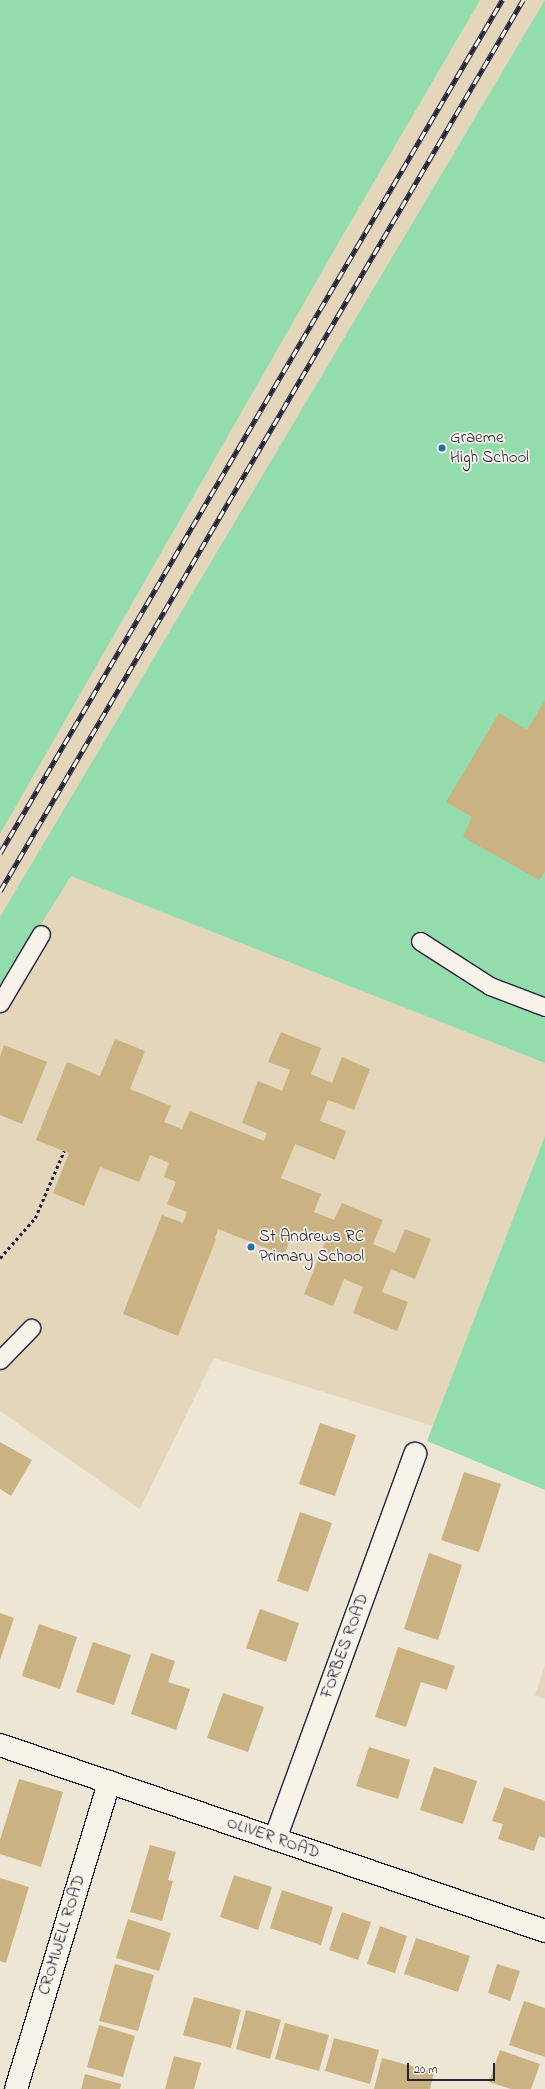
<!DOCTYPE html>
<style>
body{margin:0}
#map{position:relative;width:545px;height:2089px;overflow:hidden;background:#eee6d4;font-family:"Indie Flower",sans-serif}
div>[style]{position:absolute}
.built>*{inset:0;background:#e3d6bb}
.green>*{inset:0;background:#93dcab}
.building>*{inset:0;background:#cab282}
.path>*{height:2.5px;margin-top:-1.25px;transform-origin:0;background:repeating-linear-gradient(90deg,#22223b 0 3px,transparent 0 6px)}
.roads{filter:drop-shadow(1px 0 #22223b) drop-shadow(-1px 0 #22223b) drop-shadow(0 1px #22223b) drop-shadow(0 -1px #22223b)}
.service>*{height:17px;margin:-8.5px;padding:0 8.5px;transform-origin:8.5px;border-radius:8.5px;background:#f7f3e8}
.minor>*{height:22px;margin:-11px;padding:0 11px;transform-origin:11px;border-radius:11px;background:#f7f3e8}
.rail>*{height:4.5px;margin-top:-2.25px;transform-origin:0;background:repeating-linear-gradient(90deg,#f7f3e8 0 9px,#22223b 0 18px);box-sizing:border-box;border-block:1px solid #22223b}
.dots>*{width:11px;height:11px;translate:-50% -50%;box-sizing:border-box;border:2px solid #f7f3e8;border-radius:50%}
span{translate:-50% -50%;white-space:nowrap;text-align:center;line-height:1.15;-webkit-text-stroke:3.5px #f7f3e8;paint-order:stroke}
.poi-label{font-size:17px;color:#22223b}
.left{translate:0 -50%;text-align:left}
.street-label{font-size:17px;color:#22223b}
.scale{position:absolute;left:407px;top:2063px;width:88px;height:18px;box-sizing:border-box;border:2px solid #22223b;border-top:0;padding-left:5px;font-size:12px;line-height:14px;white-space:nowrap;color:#22223b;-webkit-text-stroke:3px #f7f3e8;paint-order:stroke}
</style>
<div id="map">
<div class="built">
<div style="clip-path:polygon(406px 0,545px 0,185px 920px,545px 1063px,545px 1136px,433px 1426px,214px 1358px,140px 1509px,0 1411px,0 732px)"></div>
<div style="clip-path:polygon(545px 1665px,545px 1699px,535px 1695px)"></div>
</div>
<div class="green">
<div style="clip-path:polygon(0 0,480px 0,340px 240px,0 834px)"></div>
<div style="clip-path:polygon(545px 0,545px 1063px,71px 876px,0 990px,0 917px)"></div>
<div style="clip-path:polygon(545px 1136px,545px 1490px,427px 1441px)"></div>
</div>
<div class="building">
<div style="clip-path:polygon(545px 700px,545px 871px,539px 880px,463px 837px,472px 817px,446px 802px,499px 713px,527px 730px)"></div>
<div style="clip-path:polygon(281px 1032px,321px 1048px,311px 1074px,332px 1083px,342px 1057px,370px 1069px,354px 1110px,328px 1100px,320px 1121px,346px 1131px,335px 1160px,295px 1144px,281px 1178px,321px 1194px,314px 1212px,334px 1220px,342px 1203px,383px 1220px,373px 1244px,395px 1253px,405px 1229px,431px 1239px,415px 1279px,391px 1269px,382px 1292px,408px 1302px,397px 1331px,353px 1313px,363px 1287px,344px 1279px,333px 1306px,304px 1294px,325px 1243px,294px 1230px,284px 1255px,218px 1229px,215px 1238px,216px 1239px,178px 1336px,123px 1314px,162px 1215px,183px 1223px,187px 1212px,167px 1204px,176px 1182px,164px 1177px,169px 1163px,150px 1155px,139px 1182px,100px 1167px,84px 1206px,53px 1193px,69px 1153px,36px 1140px,67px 1062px,100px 1076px,115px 1039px,145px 1051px,130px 1089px,171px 1106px,164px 1122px,182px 1129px,190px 1111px,264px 1141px,267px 1133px,242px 1123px,258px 1081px,282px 1091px,290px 1070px,268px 1062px)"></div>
<div style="clip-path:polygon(4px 1045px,47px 1062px,22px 1124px,0 1115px,0 1057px)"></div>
<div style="clip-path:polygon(320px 1423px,356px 1435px,335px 1496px,299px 1484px)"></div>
<div style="clip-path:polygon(0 1442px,32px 1460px,11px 1496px,0 1489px)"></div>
<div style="clip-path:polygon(464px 1472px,501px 1484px,479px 1552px,441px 1540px)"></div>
<div style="clip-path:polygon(300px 1512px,332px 1523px,308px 1592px,277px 1581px)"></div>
<div style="clip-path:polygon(429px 1553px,462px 1565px,438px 1640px,404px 1629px)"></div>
<div style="clip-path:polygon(260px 1609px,299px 1623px,286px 1662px,246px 1648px)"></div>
<div style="clip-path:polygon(0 1613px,14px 1618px,0 1660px)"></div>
<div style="clip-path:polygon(39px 1624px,77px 1637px,60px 1689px,22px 1676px)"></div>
<div style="clip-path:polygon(93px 1642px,131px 1655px,114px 1705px,76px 1692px)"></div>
<div style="clip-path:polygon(398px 1647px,455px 1666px,447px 1690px,421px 1682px,406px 1727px,375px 1717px)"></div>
<div style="clip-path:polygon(151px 1653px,175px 1661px,168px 1682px,190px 1689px,176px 1730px,131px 1714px)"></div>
<div style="clip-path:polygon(223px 1693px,264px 1707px,248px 1752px,207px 1738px)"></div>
<div style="clip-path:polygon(369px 1747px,410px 1760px,398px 1799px,356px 1786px)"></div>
<div style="clip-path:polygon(434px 1767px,477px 1781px,463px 1824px,420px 1810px)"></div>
<div style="clip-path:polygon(19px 1779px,63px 1792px,41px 1867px,0 1854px,0 1840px)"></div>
<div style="clip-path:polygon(504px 1787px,545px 1801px,545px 1838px,539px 1836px,534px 1851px,498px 1839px,503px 1824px,492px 1821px)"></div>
<div style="clip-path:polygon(150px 1845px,176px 1852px,168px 1880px,173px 1881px,162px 1921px,130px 1912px)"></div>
<div style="clip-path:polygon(234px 1875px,272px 1887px,258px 1930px,220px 1917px)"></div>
<div style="clip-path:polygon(0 1878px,29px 1887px,6px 1963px,0 1961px)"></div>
<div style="clip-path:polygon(282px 1890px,333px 1907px,321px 1945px,270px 1928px)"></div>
<div style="clip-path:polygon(342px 1912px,371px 1922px,358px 1960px,329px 1950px)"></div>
<div style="clip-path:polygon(128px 1919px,171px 1933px,159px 1971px,116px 1958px)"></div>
<div style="clip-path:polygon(380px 1926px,407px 1936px,395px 1973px,367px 1964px)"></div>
<div style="clip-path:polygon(416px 1938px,470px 1956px,458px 1992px,404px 1974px)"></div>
<div style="clip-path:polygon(115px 1964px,154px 1975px,138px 2031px,99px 2021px)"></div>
<div style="clip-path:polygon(497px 1964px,520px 1971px,510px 2001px,488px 1993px)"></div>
<div style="clip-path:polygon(194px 1997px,241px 2010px,231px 2048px,183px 2035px)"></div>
<div style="clip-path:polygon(524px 2001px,545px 2008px,545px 2057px,509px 2045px)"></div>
<div style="clip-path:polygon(246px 2010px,281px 2020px,270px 2059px,236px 2049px)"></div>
<div style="clip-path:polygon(285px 2023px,329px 2035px,319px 2071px,275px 2059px)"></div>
<div style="clip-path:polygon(99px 2025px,135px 2036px,123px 2077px,87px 2067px)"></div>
<div style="clip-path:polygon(334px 2038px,379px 2050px,370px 2084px,325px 2071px)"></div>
<div style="clip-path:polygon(500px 2050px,540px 2064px,531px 2089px,511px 2089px,489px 2082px)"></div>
<div style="clip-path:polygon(174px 2056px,201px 2063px,194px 2089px,165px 2089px)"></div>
<div style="clip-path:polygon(382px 2058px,434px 2072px,430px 2089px,374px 2089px)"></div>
<div style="clip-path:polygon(85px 2074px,121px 2084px,120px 2089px,81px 2089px)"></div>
</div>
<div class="path">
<div style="left:0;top:1258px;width:53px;rotate:-48.8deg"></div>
<div style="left:35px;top:1218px;width:73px;rotate:-66.6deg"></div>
</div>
<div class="roads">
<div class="service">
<div style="left:420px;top:941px;width:83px;rotate:32.7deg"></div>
<div style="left:490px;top:986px;width:59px;rotate:20.9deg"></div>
<div style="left:0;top:1003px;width:80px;rotate:-59.3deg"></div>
<div style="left:0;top:1360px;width:45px;rotate:-45.9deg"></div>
</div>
<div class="minor">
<div style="left:0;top:1745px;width:576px;rotate:18.84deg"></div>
<div style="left:275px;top:1839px;width:410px;rotate:-70deg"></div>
<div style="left:16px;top:2089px;width:321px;rotate:-73.1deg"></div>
</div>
</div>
<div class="rail">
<div style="left:0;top:853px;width:990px;rotate:-59.52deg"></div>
<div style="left:0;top:891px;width:1033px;rotate:-59.59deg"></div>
</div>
<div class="dots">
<div style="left:442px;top:448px;background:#1f6fb2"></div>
<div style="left:251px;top:1247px;background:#1f6fb2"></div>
</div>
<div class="poi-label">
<span class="left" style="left:450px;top:448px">Graeme<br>High School</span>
<span class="left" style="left:259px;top:1247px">St Andrews RC<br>Primary School</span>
</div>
<div class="street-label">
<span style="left:345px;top:1646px;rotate:-70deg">FORBES ROAD</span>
<span style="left:273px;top:1838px;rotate:19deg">OLIVER ROAD</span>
<span style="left:62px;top:1935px;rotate:-73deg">CROMWELL ROAD</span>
</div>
<div class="scale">20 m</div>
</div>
